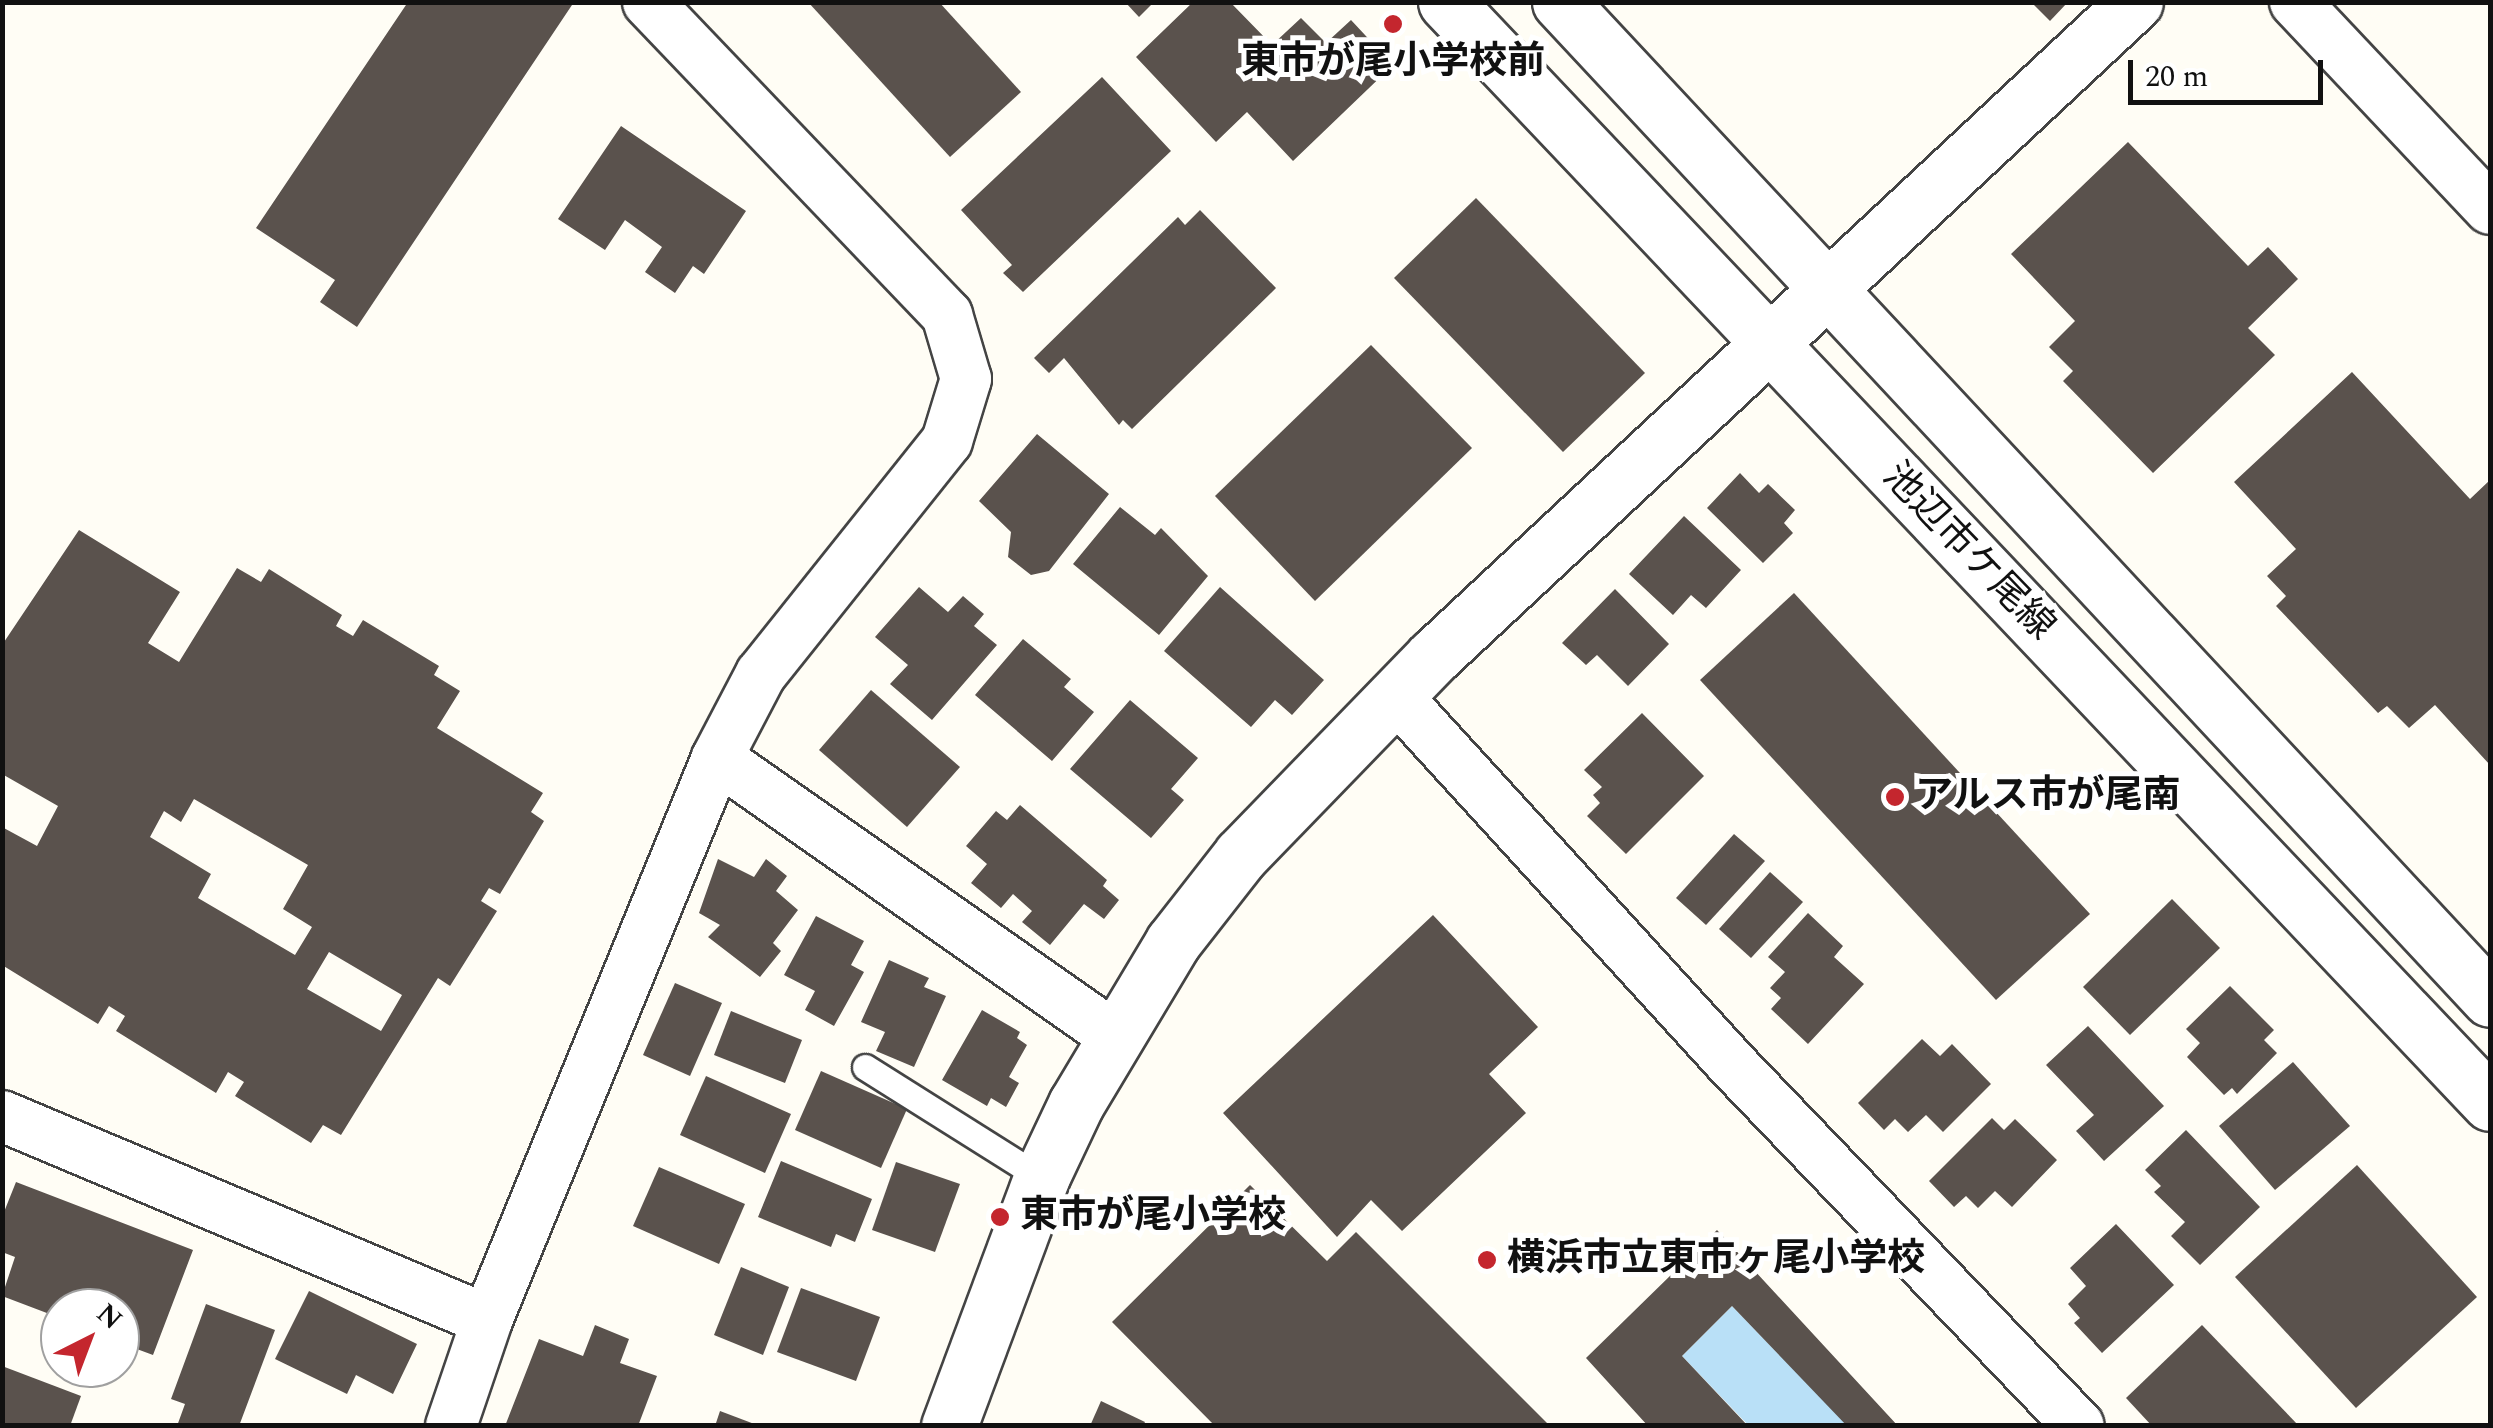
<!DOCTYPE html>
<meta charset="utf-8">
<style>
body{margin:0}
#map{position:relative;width:2493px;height:1428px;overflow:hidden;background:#fffdf5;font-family:Spectral,"Noto Sans JP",serif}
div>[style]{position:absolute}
.water>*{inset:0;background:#b9e0f7}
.building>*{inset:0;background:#5a524d}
.roads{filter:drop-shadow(2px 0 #444) drop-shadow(-2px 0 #444) drop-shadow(0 2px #444) drop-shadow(0 -2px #444)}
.service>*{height:25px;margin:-12.5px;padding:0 12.5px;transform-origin:12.5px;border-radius:12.5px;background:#fff}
.minor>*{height:50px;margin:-25px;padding:0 25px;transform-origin:25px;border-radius:25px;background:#fff}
.tertiary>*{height:55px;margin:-27.5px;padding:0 27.5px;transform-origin:27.5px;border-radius:27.5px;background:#fff}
.dots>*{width:28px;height:28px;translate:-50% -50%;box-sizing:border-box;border:5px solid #fff;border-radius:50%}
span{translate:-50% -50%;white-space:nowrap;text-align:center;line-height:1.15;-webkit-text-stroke:10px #fff;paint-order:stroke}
.poi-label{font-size:38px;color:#111;font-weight:700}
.left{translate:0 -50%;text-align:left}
.street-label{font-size:38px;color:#111}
.frame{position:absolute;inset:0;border:5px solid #111;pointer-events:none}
.north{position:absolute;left:40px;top:1288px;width:100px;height:100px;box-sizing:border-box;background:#fff;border:2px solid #a0a0a0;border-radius:50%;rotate:42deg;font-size:28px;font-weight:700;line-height:40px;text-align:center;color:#111}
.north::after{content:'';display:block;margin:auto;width:35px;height:45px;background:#c4262e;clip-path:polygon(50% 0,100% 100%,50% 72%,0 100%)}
.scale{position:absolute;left:2128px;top:60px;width:195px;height:45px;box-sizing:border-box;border:5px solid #111;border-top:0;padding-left:12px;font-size:30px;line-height:35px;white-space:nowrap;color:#111;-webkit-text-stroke:8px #fff;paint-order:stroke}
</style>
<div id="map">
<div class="water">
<div style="clip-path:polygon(1732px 1306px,1847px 1425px,1748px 1425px,1682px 1356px)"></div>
</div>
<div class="building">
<div style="clip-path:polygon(408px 2px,574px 2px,357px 327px,320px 302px,335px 280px,256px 228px)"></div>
<div style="clip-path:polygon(808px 2px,939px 2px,1021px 92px,950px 157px)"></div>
<div style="clip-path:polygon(1125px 2px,1154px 2px,1139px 17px)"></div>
<div style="clip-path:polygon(1193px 2px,1230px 2px,1272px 45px,1301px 18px,1326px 43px,1351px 20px,1393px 65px,1293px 161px,1247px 112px,1216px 142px,1136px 57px)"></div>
<div style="clip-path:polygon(2031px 2px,2068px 2px,2050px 21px)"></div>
<div style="clip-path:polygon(1102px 77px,1171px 151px,1023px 292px,1003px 273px,1012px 265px,961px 210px)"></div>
<div style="clip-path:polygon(621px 126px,746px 211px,704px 274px,693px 266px,675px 293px,645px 272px,662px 247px,625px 220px,605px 250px,558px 219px)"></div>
<div style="clip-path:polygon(2128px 142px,2248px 266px,2268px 247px,2298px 279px,2248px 328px,2275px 355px,2153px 473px,2063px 381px,2073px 371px,2049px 347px,2075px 321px,2011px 254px)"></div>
<div style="clip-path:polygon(1476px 198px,1645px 373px,1563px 452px,1394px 278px)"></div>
<div style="clip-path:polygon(1200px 210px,1276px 288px,1132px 429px,1123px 420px,1119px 425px,1064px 358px,1049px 373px,1034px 358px,1178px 217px,1185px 225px)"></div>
<div style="clip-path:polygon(1371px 345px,1472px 448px,1315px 601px,1215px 496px)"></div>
<div style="clip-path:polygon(2352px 372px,2470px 499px,2490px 480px,2490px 765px,2435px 705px,2409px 728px,2387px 706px,2378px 713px,2276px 606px,2286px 596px,2267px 576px,2296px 549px,2234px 482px)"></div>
<div style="clip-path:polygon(1037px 434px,1109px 494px,1049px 571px,1031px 575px,1008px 557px,1011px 532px,979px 501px)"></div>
<div style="clip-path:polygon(1740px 473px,1759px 493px,1768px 484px,1795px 510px,1784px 523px,1793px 533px,1763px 563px,1707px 508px)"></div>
<div style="clip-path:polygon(1120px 507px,1155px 535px,1161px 528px,1208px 576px,1159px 635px,1073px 564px)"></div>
<div style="clip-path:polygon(1684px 516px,1741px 570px,1706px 608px,1691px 595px,1673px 615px,1629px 574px)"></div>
<div style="clip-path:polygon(evenodd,79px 530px,180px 592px,148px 643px,179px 662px,237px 568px,261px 582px,269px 569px,342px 615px,336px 626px,353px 636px,363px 620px,439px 666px,434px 675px,460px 691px,437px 728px,543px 793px,531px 812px,544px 821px,500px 894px,489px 888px,481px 901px,497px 911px,450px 986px,438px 978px,341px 1135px,323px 1125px,311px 1143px,235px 1096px,244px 1082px,228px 1072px,216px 1093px,116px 1031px,125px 1016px,109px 1006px,98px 1024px,2px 965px,2px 827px,37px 846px,58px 806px,2px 774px,2px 645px,79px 530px,194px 799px,308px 865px,283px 909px,312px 927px,295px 955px,198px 898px,211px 874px,150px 837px,164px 811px,181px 822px,194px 799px,79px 530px,329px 952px,402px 995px,381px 1031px,307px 989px,329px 952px)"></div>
<div style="clip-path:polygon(919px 587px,948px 612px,963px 596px,984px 614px,974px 626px,997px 645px,932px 720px,890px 684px,908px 665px,875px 637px)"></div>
<div style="clip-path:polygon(1220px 587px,1324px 680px,1292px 715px,1275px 700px,1251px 727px,1164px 651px)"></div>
<div style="clip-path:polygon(1615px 589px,1669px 644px,1628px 686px,1597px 655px,1586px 665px,1562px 643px)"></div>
<div style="clip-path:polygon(1794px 593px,2090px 914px,1996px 1000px,1700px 680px)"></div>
<div style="clip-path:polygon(1023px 639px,1071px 679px,1064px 687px,1094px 712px,1052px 761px,975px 695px)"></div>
<div style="clip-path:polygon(871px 690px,960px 767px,907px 827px,819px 750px)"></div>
<div style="clip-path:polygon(1130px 700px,1198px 758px,1171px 789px,1184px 800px,1151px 838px,1070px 769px)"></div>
<div style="clip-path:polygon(1642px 713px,1704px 776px,1626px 854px,1587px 816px,1600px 803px,1593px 795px,1602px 787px,1584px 770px)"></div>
<div style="clip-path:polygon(1020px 805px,1107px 880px,1103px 886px,1119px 900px,1104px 919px,1084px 904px,1050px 945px,1022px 922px,1032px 911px,1013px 894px,1001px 908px,971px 883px,987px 864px,966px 846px,996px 811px,1007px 820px)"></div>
<div style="clip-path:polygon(1734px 834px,1765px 861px,1706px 925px,1676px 898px)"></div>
<div style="clip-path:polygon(718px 859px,754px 877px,766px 859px,787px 876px,776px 891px,798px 910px,773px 943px,781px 951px,760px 977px,708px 937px,720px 925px,699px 913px)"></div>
<div style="clip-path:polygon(1770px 872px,1803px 902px,1751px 958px,1719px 929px)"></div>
<div style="clip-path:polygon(2172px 899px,2220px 948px,2130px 1035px,2083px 987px)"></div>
<div style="clip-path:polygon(1808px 913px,1843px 946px,1834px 957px,1864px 984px,1808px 1044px,1771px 1009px,1781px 998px,1770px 988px,1785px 972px,1768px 957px)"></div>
<div style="clip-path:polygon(1433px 915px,1538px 1027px,1489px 1074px,1526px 1113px,1402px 1231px,1371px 1200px,1337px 1237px,1223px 1113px)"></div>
<div style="clip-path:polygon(816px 916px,864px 941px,851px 965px,864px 972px,834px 1026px,805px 1010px,815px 991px,784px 975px)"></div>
<div style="clip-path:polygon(889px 960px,929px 978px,924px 987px,946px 996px,914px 1067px,876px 1051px,885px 1032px,861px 1022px)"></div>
<div style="clip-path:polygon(675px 983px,722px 1003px,690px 1076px,643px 1055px)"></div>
<div style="clip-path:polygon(2230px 986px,2274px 1030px,2264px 1040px,2277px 1053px,2237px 1094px,2232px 1088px,2224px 1095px,2187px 1057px,2200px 1043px,2186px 1029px)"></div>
<div style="clip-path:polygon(982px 1010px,1020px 1032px,1017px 1038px,1027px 1045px,1009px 1077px,1019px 1083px,1006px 1107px,991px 1098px,987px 1106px,942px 1080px)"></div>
<div style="clip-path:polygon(731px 1011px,802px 1040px,785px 1083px,714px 1055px)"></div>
<div style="clip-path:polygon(2088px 1026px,2164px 1106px,2104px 1161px,2076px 1131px,2094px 1115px,2046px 1065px)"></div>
<div style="clip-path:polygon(1922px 1039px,1940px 1056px,1952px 1044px,1991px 1084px,1943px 1132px,1926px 1115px,1908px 1132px,1895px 1119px,1884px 1130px,1858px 1103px)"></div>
<div style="clip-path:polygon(2293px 1062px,2350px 1126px,2275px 1190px,2219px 1126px)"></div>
<div style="clip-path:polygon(821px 1071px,907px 1109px,881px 1168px,795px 1130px)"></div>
<div style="clip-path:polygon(706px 1076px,791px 1114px,765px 1173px,680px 1135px)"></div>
<div style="clip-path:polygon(1992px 1118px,2004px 1130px,2015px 1119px,2057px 1160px,2012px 1207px,1995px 1191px,1978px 1208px,1966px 1196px,1954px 1207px,1929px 1181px)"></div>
<div style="clip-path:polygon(2186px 1130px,2260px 1207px,2200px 1265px,2171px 1236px,2185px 1222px,2154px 1192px,2161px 1186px,2145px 1170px)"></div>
<div style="clip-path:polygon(781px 1161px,872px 1199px,855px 1242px,836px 1234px,831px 1247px,758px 1217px)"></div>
<div style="clip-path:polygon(896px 1162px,960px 1184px,935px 1252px,872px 1230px)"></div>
<div style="clip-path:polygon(2357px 1165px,2477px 1297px,2356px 1408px,2235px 1277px)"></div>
<div style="clip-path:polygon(659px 1167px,745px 1204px,719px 1264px,633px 1226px)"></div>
<div style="clip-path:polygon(16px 1182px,193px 1250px,153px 1355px,126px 1345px,120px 1359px,120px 1308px,60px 1308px,60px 1318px,2px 1296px,15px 1257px,2px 1252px,2px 1217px)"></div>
<div style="clip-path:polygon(1250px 1185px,1327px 1261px,1356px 1232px,1550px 1426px,1215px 1426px,1112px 1322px)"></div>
<div style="clip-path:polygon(2116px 1224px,2174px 1285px,2102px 1353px,2074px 1323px,2080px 1318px,2068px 1304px,2086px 1286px,2070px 1268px)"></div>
<div style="clip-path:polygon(1717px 1230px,1898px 1426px,1847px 1426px,1732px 1306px,1682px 1356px,1748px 1426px,1648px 1426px,1586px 1358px)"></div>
<div style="clip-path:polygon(741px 1267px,789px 1287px,763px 1355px,714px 1335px)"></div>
<div style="clip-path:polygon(801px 1288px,880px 1317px,856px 1381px,777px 1352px)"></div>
<div style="clip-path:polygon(309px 1291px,417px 1344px,393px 1394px,356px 1375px,347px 1394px,275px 1359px)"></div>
<div style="clip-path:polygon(206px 1304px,275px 1330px,239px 1426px,177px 1426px,185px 1404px,171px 1399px)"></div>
<div style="clip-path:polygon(595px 1325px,629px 1339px,620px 1363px,657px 1376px,638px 1426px,505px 1426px,539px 1339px,583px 1356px)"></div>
<div style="clip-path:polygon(2202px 1325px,2299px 1426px,2152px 1426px,2126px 1398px)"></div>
<div style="clip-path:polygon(2px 1366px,81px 1396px,70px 1426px,2px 1426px)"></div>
<div style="clip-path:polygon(1101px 1401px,1145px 1422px,1143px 1426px,1090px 1426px)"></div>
<div style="clip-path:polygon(720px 1411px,757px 1425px,757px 1426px,715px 1426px)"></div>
</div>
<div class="roads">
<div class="service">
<div style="left:865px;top:1067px;width:208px;rotate:32.2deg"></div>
</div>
<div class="minor">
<div style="left:2295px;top:2px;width:284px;rotate:46.7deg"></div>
<div style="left:1395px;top:695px;width:497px;rotate:47.6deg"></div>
<div style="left:1730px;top:1062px;width:504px;rotate:46.21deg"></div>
<div style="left:717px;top:758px;width:483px;rotate:35deg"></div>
<div style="left:2px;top:1116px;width:526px;rotate:22.81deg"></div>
<div style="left:451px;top:1426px;width:112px;rotate:-71.2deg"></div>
<div style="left:487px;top:1320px;width:607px;rotate:-67.74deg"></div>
<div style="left:717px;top:758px;width:95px;rotate:-62.4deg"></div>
<div style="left:761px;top:674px;width:298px;rotate:-51.4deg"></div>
<div style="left:947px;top:441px;width:65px;rotate:-73deg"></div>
<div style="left:966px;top:379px;width:67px;rotate:-106.5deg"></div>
<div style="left:947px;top:315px;width:433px;rotate:-133.7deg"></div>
</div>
<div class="tertiary">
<div style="left:1446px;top:2px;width:1517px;rotate:46.52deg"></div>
<div style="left:1560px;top:2px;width:1363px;rotate:46.99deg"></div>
<div style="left:949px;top:1426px;width:265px;rotate:-69.6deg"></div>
<div style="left:1041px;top:1178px;width:82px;rotate:-64.7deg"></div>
<div style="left:1076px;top:1104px;width:189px;rotate:-59.1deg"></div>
<div style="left:1173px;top:942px;width:110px;rotate:-52deg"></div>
<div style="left:1241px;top:855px;width:276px;rotate:-45.9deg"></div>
<div style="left:1433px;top:657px;width:960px;rotate:-43.02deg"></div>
</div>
</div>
<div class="dots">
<div style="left:1393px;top:24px;background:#c4262e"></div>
<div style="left:1895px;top:797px;background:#c4262e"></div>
<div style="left:1000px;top:1217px;background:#c4262e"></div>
<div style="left:1487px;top:1260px;background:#c4262e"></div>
</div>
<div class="poi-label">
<span style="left:1393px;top:63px">東市が尾小学校前</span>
<span class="left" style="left:1915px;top:797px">アルス市が尾南</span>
<span class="left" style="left:1020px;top:1217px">東市が尾小学校</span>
<span class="left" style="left:1507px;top:1260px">横浜市立東市ヶ尾小学校</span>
</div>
<div class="street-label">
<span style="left:1968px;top:552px;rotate:46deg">池辺市ケ尾線</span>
</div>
<div class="frame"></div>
<div class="north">N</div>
<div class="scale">20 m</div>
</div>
